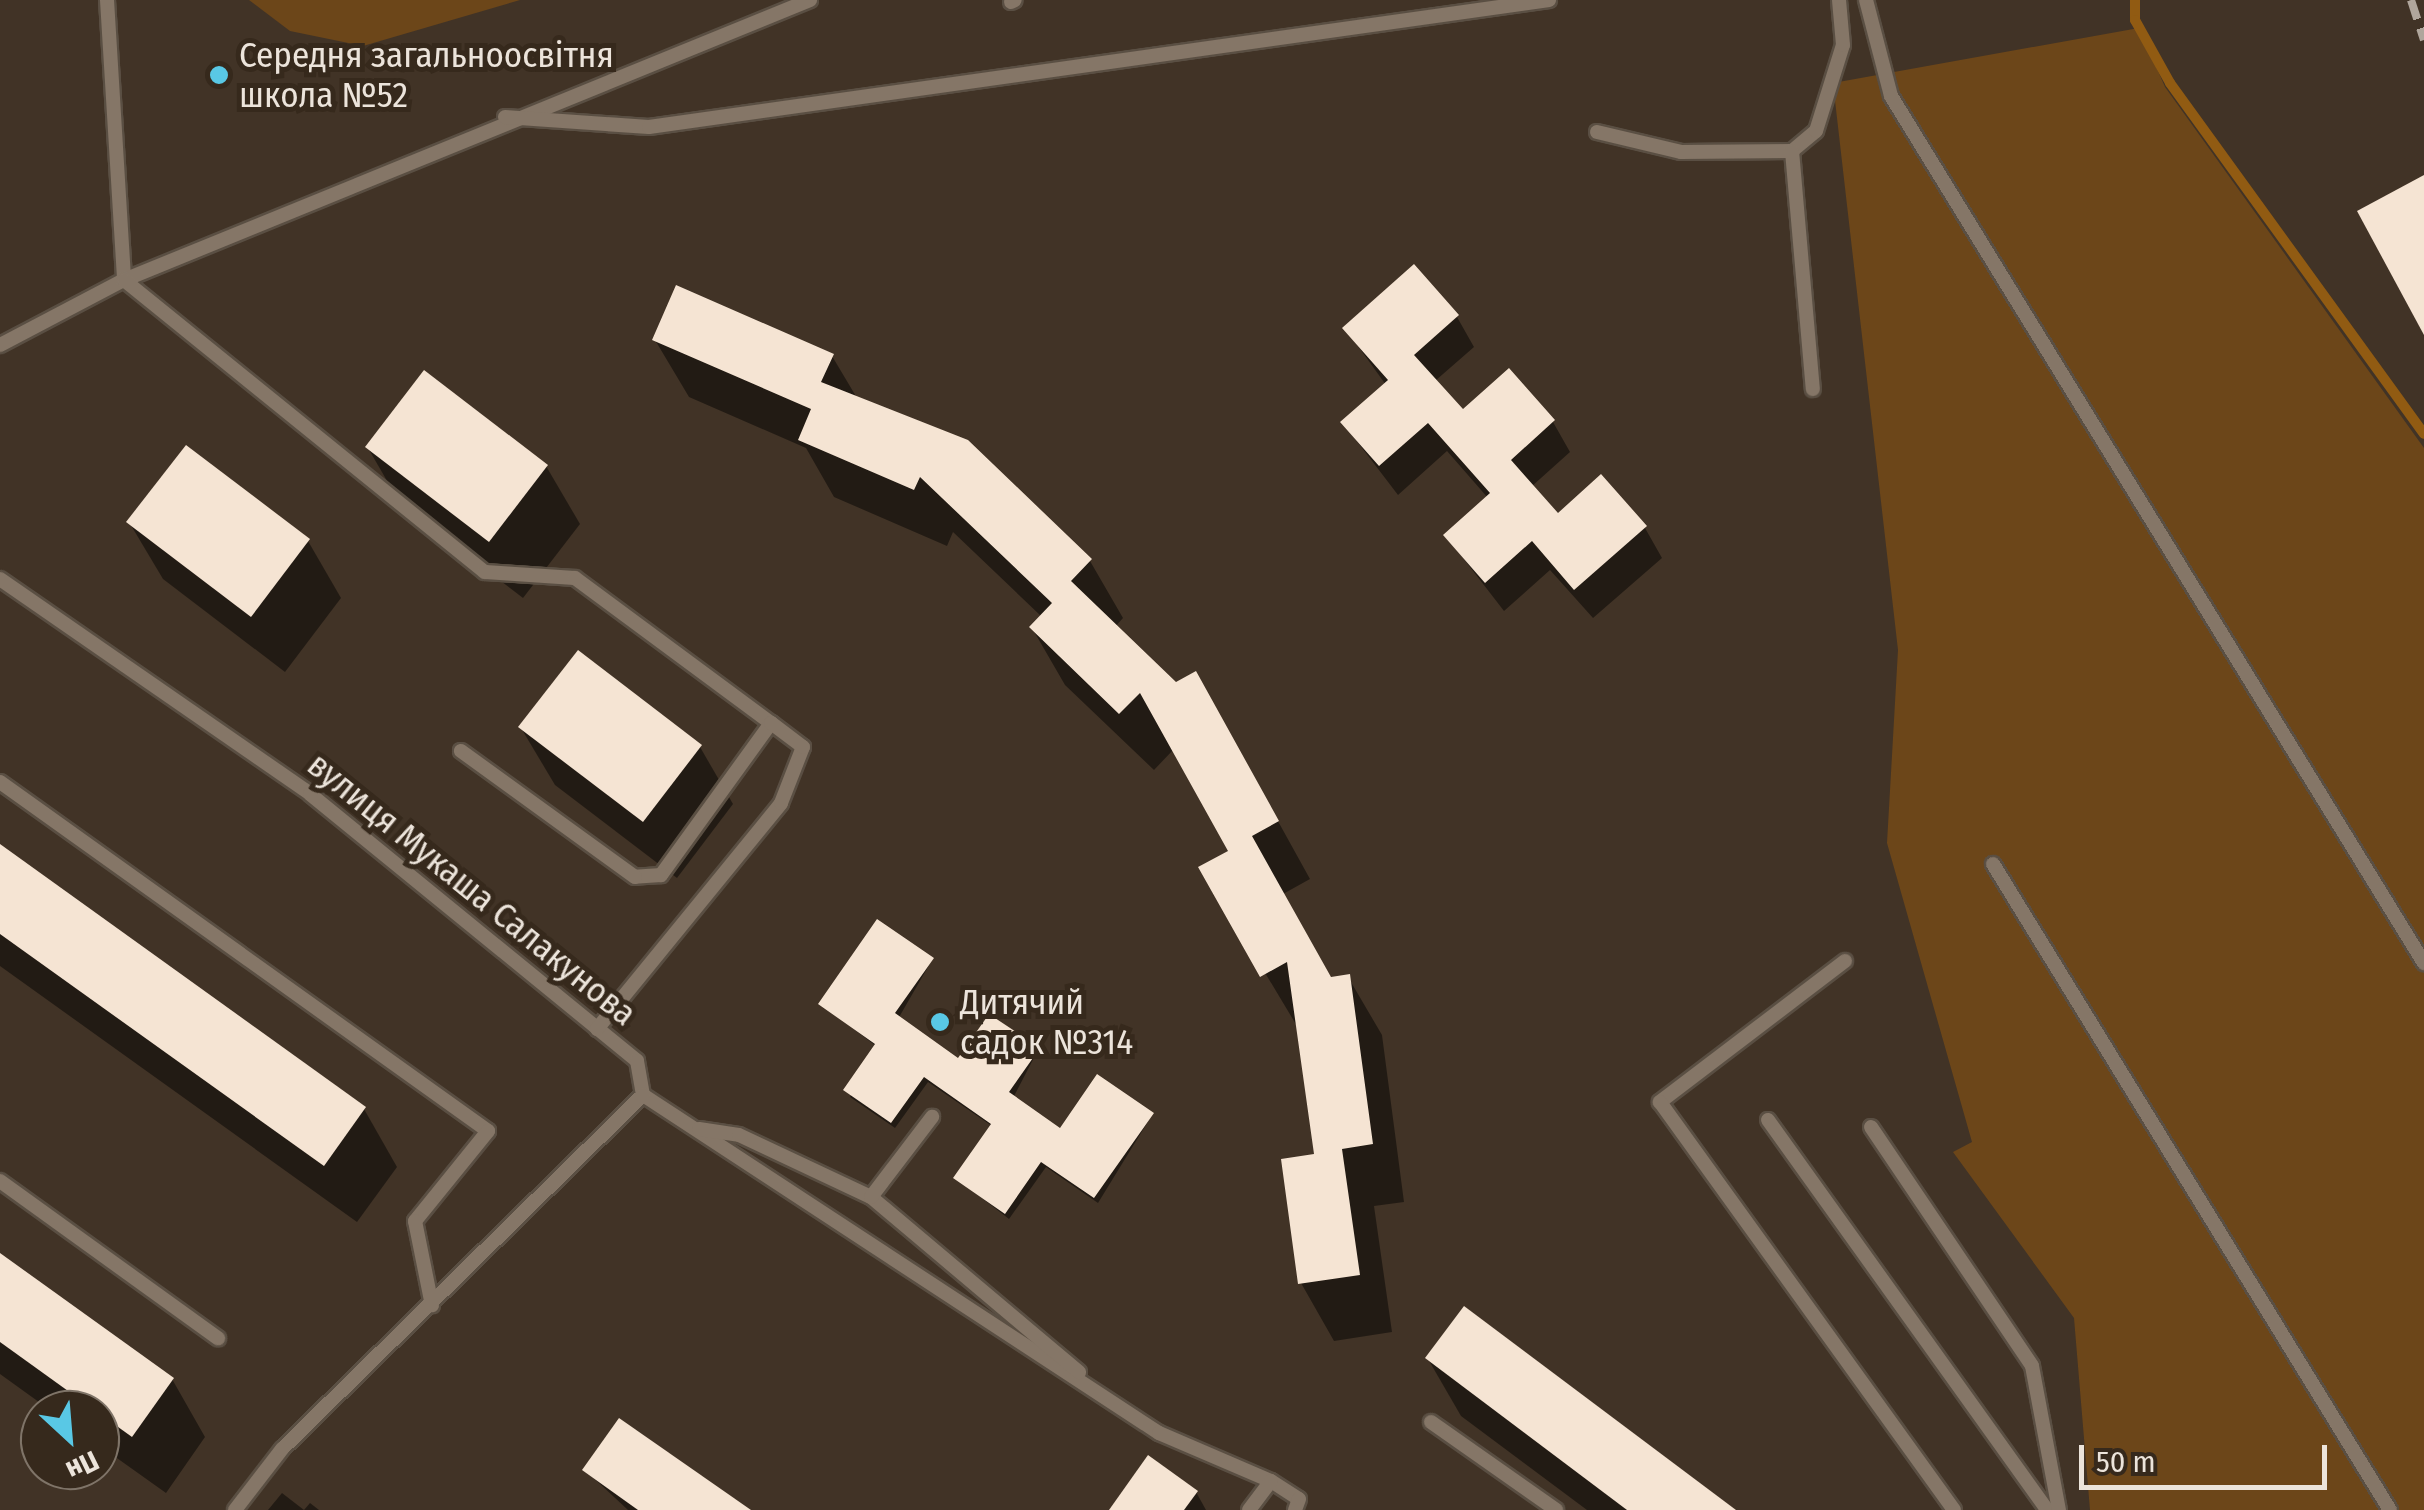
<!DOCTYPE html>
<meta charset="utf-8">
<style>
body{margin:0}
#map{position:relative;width:2424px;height:1510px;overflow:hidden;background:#413326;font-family:"Fira Sans Condensed",sans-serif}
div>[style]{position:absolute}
.green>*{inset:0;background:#6c4619}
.shadow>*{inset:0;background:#0007}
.stream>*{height:10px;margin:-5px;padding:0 5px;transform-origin:5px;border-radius:5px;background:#915b12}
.building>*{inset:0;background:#f5e4d3}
.roads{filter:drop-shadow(2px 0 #5a4f43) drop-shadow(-2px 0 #5a4f43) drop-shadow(0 2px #5a4f43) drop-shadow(0 -2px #5a4f43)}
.service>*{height:14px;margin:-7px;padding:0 7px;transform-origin:7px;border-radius:7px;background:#857667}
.rail>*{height:8px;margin-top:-4px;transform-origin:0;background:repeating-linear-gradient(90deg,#b0a69c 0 20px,transparent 0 30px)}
.dots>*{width:28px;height:28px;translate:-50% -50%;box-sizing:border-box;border:5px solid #36291c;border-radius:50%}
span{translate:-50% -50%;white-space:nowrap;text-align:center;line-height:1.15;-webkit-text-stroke:10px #36291c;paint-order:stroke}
.poi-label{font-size:35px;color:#ece4db}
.left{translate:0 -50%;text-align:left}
.street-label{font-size:35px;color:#ece4db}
.north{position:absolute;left:20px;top:1390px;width:100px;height:100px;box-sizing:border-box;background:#36291c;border:2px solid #7f7468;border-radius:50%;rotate:154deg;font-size:28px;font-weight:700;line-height:40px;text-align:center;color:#ece4db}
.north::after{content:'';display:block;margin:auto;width:35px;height:45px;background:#59c8e5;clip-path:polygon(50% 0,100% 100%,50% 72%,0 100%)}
.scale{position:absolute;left:2079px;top:1445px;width:248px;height:45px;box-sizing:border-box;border:5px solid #ece4db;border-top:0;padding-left:12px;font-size:30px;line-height:35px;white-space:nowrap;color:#ece4db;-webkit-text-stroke:8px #36291c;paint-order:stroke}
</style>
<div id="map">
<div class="green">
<div style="clip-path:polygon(249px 0,520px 0,363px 46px,290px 31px)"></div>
<div style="clip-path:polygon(2139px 28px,2165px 87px,2424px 448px,2424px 1510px,2090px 1510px,2074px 1318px,1953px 1152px,1972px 1142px,1887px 843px,1898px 650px,1833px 83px)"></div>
</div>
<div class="shadow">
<div style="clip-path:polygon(1457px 317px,1474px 347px,1435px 381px,1463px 412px,1553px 422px,1570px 452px,1531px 487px,1557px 517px,1645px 528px,1662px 558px,1593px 618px,1550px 570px,1504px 611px,1446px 536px,1488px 498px,1447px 451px,1398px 495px,1343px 423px,1386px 385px,1345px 328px)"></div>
<div style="clip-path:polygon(655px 340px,832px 356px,857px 398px,1090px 561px,1123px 618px,1115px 627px,1228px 731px,1310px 879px,1283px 894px,1331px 979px,1348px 977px,1382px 1035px,1404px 1202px,1374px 1206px,1392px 1332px,1334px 1341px,1301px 1283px,1317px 1156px,1300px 1031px,1202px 868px,1231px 852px,1174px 749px,1154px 770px,1065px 685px,1032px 628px,1042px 617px,953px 532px,947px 546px,834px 497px,806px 448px,689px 397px)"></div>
<div style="clip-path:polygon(368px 448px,546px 466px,580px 524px,523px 598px,401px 505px)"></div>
<div style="clip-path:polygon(129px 522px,308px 541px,341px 598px,285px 672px,163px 579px)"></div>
<div style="clip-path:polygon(521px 728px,700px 747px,733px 804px,677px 878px,555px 785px)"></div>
<div style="clip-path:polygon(0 848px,364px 1109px,397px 1167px,357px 1222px,0 966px)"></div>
<div style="clip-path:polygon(932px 960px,898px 1019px,959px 1061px,1038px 1050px,1013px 1098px,1060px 1131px,1152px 1115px,1098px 1203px,1046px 1167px,1009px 1219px,956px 1178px,992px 1126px,928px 1082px,895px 1128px,850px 1097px,876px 1046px,821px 1004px)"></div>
<div style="clip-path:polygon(0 1256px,172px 1379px,205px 1437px,166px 1493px,100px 1446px,100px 1410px,50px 1410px,0 1374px)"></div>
<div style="clip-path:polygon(1428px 1359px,1732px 1510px,1587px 1510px,1461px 1416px)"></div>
<div style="clip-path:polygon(585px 1470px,746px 1510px,628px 1510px)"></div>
<div style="clip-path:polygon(1196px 1492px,1206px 1510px,1112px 1510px)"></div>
<div style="clip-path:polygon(282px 1493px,304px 1510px,268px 1510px)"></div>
<div style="clip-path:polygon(310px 1503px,319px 1510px,304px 1510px)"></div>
</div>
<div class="stream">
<div style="left:2135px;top:0;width:20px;rotate:90deg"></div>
<div style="left:2135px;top:20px;width:72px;rotate:60.9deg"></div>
<div style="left:2170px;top:83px;width:433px;rotate:54.1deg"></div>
</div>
<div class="building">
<div style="clip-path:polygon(2424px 175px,2424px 335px,2357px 211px)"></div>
<div style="clip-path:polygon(1414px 264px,1459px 315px,1414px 355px,1463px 409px,1509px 368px,1555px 420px,1511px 460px,1558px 513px,1601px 474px,1647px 526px,1574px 590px,1532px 541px,1485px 583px,1443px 535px,1490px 493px,1428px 423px,1379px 466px,1340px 422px,1388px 380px,1342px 328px)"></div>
<div style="clip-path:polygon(676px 285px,834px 354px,821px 382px,968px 440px,1092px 559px,1071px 581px,1176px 682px,1196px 671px,1279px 821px,1252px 836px,1331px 977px,1350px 974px,1373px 1144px,1342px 1149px,1360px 1275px,1298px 1284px,1281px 1159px,1314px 1154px,1287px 962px,1260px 977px,1198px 867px,1228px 851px,1140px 693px,1119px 714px,1029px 627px,1052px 603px,920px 477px,914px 490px,798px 440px,811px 409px,652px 340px)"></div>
<div style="clip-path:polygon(424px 370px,548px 465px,489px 542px,365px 447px)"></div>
<div style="clip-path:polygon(186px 445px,310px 539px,251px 617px,126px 522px)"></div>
<div style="clip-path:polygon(578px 650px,702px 745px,643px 822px,518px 727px)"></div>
<div style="clip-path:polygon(0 844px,366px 1107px,324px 1166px,0 934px)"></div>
<div style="clip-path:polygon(877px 919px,934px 958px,895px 1013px,958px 1058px,989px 1014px,1040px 1048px,1009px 1092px,1060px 1128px,1097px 1074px,1154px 1113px,1094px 1198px,1041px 1162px,1005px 1214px,953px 1178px,991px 1124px,924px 1077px,891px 1123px,843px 1090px,875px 1044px,818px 1004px)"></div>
<div style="clip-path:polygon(0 1253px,174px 1378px,132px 1437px,0 1342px)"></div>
<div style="clip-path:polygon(1464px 1306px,1736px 1510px,1627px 1510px,1425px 1358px)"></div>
<div style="clip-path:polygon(619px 1418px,751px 1510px,638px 1510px,582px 1470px)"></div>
<div style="clip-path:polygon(1148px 1455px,1198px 1491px,1184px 1510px,1109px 1510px)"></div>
</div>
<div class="roads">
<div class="service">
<div style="left:107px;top:0;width:281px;rotate:86.5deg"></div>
<div style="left:124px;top:280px;width:741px;rotate:-22.2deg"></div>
<div style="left:1866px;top:0;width:99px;rotate:75.4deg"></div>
<div style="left:1891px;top:96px;width:1018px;rotate:58.42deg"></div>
<div style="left:1011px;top:2px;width:4px;rotate:-27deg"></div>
<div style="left:505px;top:117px;width:144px;rotate:4deg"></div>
<div style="left:649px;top:127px;width:909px;rotate:-8.03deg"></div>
<div style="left:1597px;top:132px;width:86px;rotate:13.4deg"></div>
<div style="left:1681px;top:152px;width:111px;rotate:-0.5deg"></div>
<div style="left:1792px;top:151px;width:31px;rotate:-40deg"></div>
<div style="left:1816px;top:131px;width:90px;rotate:-72.6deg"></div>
<div style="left:1843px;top:45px;width:45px;rotate:-95.1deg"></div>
<div style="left:1792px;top:151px;width:239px;rotate:85deg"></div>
<div style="left:0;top:345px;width:140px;rotate:-27.7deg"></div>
<div style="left:124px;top:280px;width:464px;rotate:39deg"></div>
<div style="left:485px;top:572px;width:90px;rotate:3.8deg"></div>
<div style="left:575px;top:578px;width:244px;rotate:36.5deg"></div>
<div style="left:771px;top:723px;width:188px;rotate:125.9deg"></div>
<div style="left:661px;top:875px;width:26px;rotate:176deg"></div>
<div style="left:635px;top:877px;width:215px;rotate:-144.1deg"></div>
<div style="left:0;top:579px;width:377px;rotate:34.7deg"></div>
<div style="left:310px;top:794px;width:422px;rotate:39.2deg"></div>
<div style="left:637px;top:1061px;width:35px;rotate:80deg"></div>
<div style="left:643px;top:1095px;width:617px;rotate:33.23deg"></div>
<div style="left:1159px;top:1433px;width:122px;rotate:23.2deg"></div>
<div style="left:1271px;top:1481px;width:33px;rotate:33deg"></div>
<div style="left:1299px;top:1499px;width:12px;rotate:110deg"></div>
<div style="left:0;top:782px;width:600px;rotate:35.57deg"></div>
<div style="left:488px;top:1131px;width:116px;rotate:129deg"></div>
<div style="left:415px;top:1221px;width:86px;rotate:78.6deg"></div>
<div style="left:1993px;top:864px;width:758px;rotate:58.43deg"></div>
<div style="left:1845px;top:961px;width:233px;rotate:142.7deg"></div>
<div style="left:1660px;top:1102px;width:503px;rotate:54.22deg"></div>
<div style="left:597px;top:1029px;width:291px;rotate:-50.8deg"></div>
<div style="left:781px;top:803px;width:60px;rotate:-68.6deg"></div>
<div style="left:803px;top:747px;width:40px;rotate:-143deg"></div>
<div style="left:1768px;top:1120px;width:480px;rotate:54.4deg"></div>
<div style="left:1871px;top:1127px;width:288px;rotate:56deg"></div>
<div style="left:2032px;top:1366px;width:147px;rotate:79.4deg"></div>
<div style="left:699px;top:1129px;width:40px;rotate:8.5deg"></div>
<div style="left:739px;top:1135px;width:146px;rotate:25.2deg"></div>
<div style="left:871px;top:1197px;width:272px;rotate:40.1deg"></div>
<div style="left:0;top:1181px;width:269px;rotate:35.8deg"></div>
<div style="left:871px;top:1197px;width:101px;rotate:-52.7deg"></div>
<div style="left:1431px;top:1422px;width:153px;rotate:35.1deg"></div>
<div style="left:235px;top:1510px;width:77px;rotate:-52.4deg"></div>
<div style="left:282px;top:1449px;width:506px;rotate:-44.44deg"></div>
<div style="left:1249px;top:1510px;width:36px;rotate:-53deg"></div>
</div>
</div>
<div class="rail">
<div style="left:2411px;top:0;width:42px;rotate:72deg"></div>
</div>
<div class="dots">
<div style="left:219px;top:75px;background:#59c8e5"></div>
<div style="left:940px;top:1022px;background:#59c8e5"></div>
</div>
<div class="poi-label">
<span class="left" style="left:239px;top:75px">Середня загальноосвітня<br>школа №52</span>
<span class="left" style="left:960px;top:1022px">Дитячий<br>садок №314</span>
</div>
<div class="street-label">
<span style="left:472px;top:889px;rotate:39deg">вулиця Мукаша Салакунова</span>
</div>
<div class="north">Пн</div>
<div class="scale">50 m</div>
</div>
